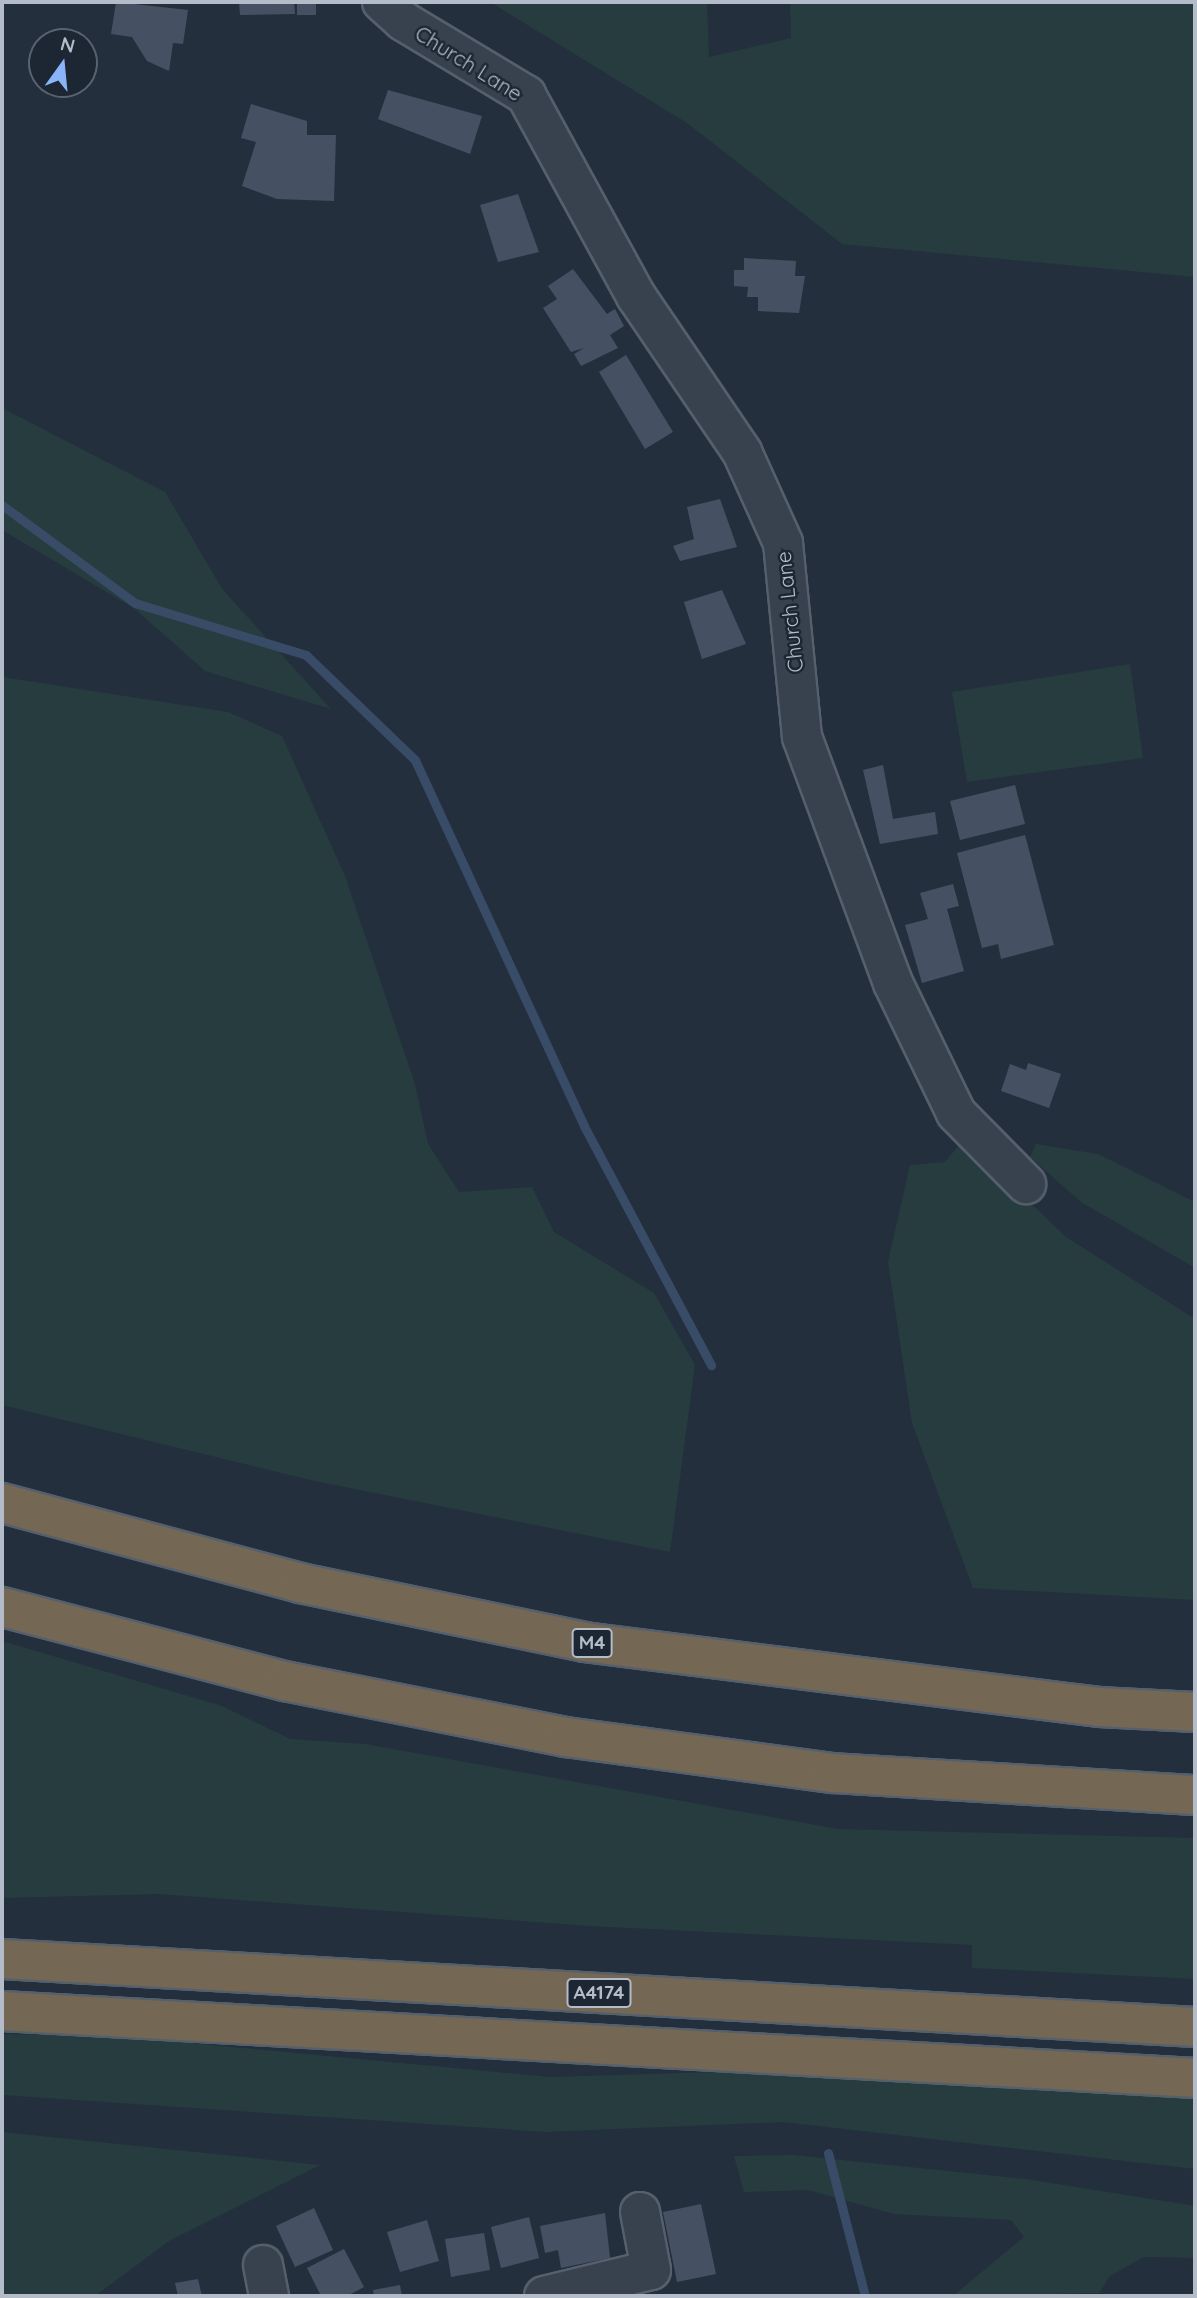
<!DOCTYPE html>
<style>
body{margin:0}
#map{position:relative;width:1197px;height:2298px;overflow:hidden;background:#242f3e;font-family:Quicksand,sans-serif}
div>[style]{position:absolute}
.green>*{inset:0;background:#263c3f}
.stream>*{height:9px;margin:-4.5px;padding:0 4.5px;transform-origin:4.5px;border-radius:4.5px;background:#394c67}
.building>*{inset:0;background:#455162}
.roads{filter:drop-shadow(2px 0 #565f6c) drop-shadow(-2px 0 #565f6c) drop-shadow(0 2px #565f6c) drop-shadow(0 -2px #565f6c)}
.minor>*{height:38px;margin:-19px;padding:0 19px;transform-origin:19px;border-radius:19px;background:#38414e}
.highway>*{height:38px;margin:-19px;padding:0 19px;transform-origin:19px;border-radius:19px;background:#746855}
span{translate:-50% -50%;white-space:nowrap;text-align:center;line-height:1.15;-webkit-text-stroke:5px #1d2633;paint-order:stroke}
.shield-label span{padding:2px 5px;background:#1d2633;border:2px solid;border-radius:5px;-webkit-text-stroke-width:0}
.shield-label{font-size:19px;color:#b4bcc9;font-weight:700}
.street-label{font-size:21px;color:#b4bcc9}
.frame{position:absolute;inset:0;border:4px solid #b4bcc9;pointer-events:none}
.north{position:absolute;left:28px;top:28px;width:70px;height:70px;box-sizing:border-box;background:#1d2633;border:2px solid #59626f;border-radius:50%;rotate:15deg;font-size:19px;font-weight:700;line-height:28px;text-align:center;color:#b4bcc9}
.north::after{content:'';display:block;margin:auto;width:24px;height:32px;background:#8ab4f8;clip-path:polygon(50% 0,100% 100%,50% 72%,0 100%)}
</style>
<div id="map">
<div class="green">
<div style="clip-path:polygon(490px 2px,707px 2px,709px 57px,791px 38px,790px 2px,1195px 2px,1195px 277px,842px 244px,687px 123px)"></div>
<div style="clip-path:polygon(2px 408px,165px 492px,223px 590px,331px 709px,205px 671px,135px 609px,2px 530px)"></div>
<div style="clip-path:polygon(1130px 664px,1143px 758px,967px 782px,952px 692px)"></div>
<div style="clip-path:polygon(2px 677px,228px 712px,282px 736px,345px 876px,415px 1084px,428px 1144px,459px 1192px,532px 1187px,554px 1232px,654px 1293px,695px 1365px,670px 1552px,310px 1480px,2px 1405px)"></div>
<div style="clip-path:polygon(964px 1139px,1066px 1237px,1195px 1319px,1195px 1600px,973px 1588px,912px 1423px,888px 1262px,910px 1165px,945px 1162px)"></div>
<div style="clip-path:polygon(1036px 1144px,1098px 1154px,1195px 1202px,1195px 1268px,1081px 1202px,1030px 1157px)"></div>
<div style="clip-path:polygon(2px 1641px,222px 1706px,290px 1739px,365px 1744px,838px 1829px,1195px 1838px,1195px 1979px,972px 1968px,972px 1945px,590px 1926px,158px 1894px,2px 1898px)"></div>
<div style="clip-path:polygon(2px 2034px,117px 2036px,551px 2077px,714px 2072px,1195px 2099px,1195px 2169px,783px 2122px,545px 2132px,2px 2095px)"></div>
<div style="clip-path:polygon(2px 2132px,320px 2165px,169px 2241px,95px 2296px,2px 2296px)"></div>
<div style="clip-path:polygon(793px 2155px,1026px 2179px,1195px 2206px,1195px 2258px,1144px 2257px,1110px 2276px,1099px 2293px,953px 2296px,1024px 2237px,1011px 2220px,894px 2214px,808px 2190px,744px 2192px,734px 2156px)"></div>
</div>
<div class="stream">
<div style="left:2px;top:505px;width:165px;rotate:36.4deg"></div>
<div style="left:135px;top:603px;width:179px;rotate:16.9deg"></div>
<div style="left:306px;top:655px;width:151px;rotate:43.9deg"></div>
<div style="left:415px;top:760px;width:403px;rotate:65.2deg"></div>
<div style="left:584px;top:1126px;width:271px;rotate:62deg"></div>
<div style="left:828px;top:2153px;width:148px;rotate:75.5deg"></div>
</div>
<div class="building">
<div style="clip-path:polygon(116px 2px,188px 10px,183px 44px,173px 43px,169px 71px,147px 61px,132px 37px,111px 34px)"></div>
<div style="clip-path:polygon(239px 2px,294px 2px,295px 14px,240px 15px)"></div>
<div style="clip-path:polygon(297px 2px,316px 2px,316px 15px,297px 15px)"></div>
<div style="clip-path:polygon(388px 90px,482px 116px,470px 154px,378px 119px)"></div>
<div style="clip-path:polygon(251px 104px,307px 121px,307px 135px,336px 135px,334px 201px,277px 199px,242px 186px,256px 142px,241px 138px)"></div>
<div style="clip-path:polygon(518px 194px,539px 252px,498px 262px,480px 205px)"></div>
<div style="clip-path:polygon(744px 258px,796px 261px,795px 276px,805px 276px,799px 313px,758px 311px,758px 297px,747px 297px,748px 287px,734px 286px,734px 270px,744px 270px)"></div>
<div style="clip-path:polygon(573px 269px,607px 314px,615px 309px,624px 326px,610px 335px,618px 348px,581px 366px,574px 354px,584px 348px,571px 352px,543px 308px,557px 299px,548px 286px)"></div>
<div style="clip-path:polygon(626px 355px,673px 432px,645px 449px,599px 372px)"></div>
<div style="clip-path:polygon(720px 499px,737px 547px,680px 561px,673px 546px,694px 539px,687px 507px)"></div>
<div style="clip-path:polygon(722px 590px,746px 644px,702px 659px,684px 602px)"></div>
<div style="clip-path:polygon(883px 765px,893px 819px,935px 812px,938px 834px,880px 844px,863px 770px)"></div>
<div style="clip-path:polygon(1015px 785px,1025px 824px,960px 840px,950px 801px)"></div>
<div style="clip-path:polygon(1025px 835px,1054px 945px,1001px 959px,998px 944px,982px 948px,957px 853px)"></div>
<div style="clip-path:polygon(953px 884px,959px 906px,947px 909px,964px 971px,922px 983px,905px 925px,928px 919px,920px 893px)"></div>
<div style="clip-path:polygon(1028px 1063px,1061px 1074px,1049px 1108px,1001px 1091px,1010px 1064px,1026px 1070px)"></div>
<div style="clip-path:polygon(701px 2204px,716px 2274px,677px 2282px,663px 2212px)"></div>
<div style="clip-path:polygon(314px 2208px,333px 2250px,295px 2267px,276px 2226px)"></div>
<div style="clip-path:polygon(605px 2213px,610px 2258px,561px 2268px,558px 2250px,545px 2253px,540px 2226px)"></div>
<div style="clip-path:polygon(529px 2217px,539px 2258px,501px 2268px,491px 2227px)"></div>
<div style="clip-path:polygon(427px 2220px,439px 2261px,400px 2272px,387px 2232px)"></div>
<div style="clip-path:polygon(484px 2233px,490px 2270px,451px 2277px,445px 2239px)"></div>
<div style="clip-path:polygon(344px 2249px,364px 2287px,347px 2296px,320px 2294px,307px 2268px)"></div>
<div style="clip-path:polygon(198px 2279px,202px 2296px,178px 2296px,175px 2283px)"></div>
<div style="clip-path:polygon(400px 2285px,402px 2296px,374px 2296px,373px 2290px)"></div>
</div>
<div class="roads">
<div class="minor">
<div style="left:382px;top:2px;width:28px;rotate:42deg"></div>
<div style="left:403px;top:21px;width:144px;rotate:31deg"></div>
<div style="left:526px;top:95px;width:229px;rotate:61.3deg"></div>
<div style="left:636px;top:296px;width:189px;rotate:55.8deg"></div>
<div style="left:742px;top:452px;width:100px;rotate:65.7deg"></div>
<div style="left:783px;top:543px;width:195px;rotate:84.4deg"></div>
<div style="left:802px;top:737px;width:262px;rotate:69.7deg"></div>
<div style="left:893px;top:983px;width:144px;rotate:64.1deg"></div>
<div style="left:956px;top:1113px;width:100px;rotate:45.4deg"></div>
<div style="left:263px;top:2265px;width:32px;rotate:79deg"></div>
<div style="left:544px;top:2296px;width:110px;rotate:-13.7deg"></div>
<div style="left:651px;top:2270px;width:59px;rotate:-100.7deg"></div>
</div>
<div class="highway">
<div style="left:2px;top:1503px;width:309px;rotate:15deg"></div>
<div style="left:300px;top:1583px;width:290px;rotate:11.7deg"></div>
<div style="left:584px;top:1642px;width:519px;rotate:7.19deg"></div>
<div style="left:1099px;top:1707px;width:96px;rotate:3deg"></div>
<div style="left:2px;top:1607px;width:293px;rotate:14.7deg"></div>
<div style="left:285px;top:1681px;width:287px;rotate:11.3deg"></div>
<div style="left:566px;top:1737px;width:269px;rotate:7.7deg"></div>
<div style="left:833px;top:1773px;width:363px;rotate:3.5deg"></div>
<div style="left:2px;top:1959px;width:1195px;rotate:3.26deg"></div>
<div style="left:2px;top:2011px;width:1195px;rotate:3.21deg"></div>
</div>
</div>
<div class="shield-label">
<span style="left:592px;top:1643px">M4</span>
<span style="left:599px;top:1993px">A4174</span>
</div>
<div class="street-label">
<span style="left:469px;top:63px;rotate:32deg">Church Lane</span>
<span style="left:789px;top:612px;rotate:-96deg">Church Lane</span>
</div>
<div class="frame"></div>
<div class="north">N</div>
</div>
